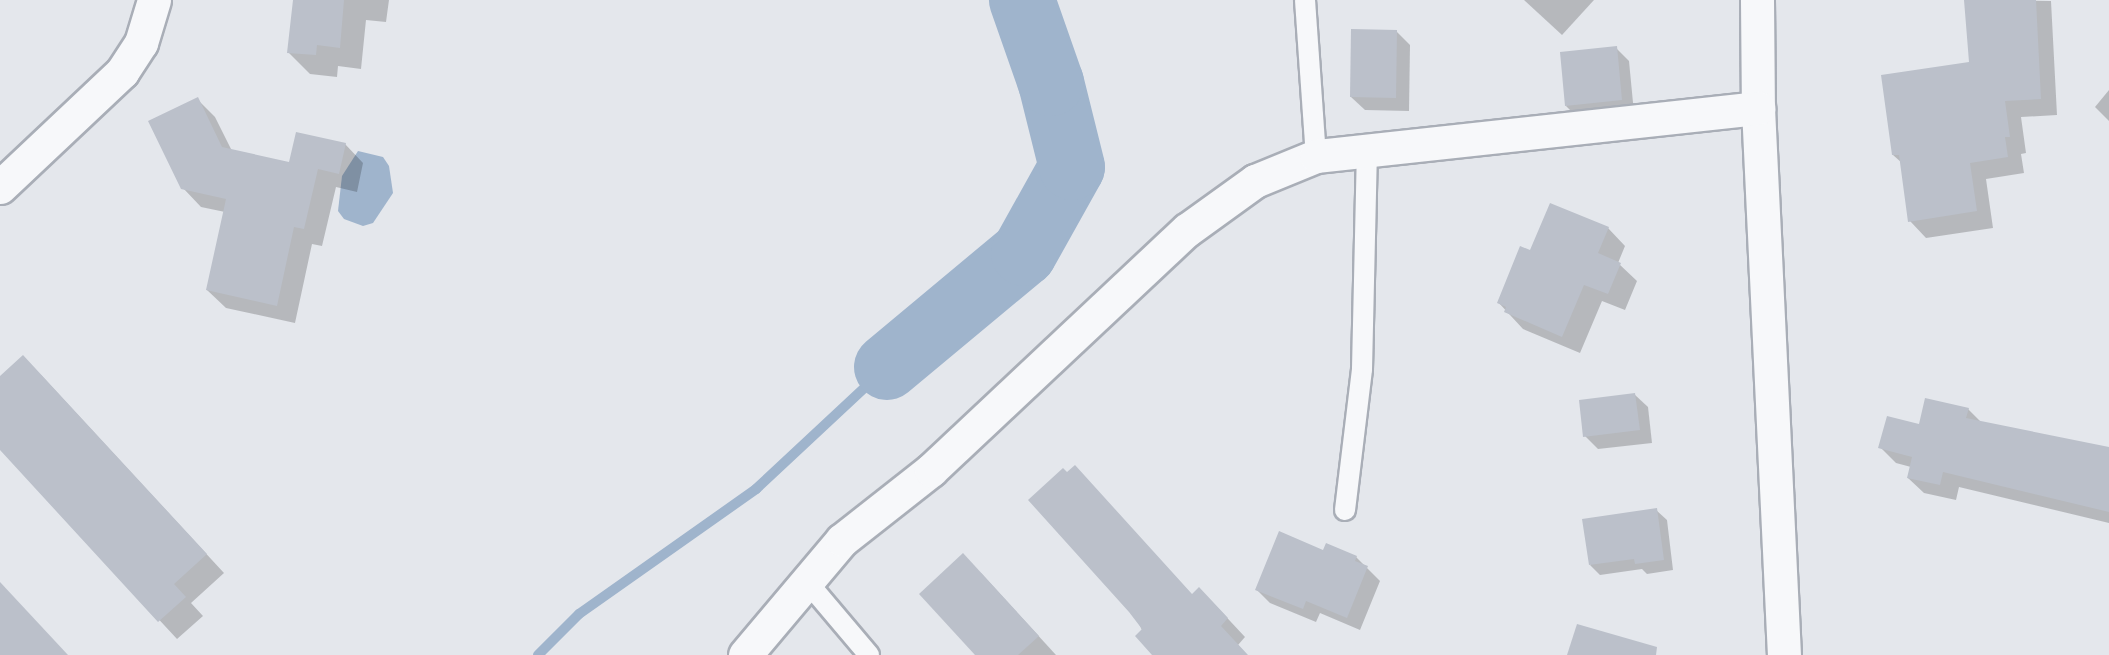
<!DOCTYPE html>
<style>
body{margin:0}
#map{position:relative;width:2109px;height:655px;overflow:hidden;background:#e4e7ec;font-family:"Asap Condensed",sans-serif}
div>[style]{position:absolute}
.water>*{inset:0;background:#9fb4cc}
.shadow>*{inset:0;background:#0003}
.stream>*{height:10px;margin:-5px;padding:0 5px;transform-origin:5px;border-radius:5px;background:#9fb4cc}
.river>*{height:66px;margin:-33px;padding:0 33px;transform-origin:33px;border-radius:33px;background:#9fb4cc}
.building>*{inset:0;background:#bbc0ca}
.roads{filter:drop-shadow(2px 0 #a9aeb7) drop-shadow(-2px 0 #a9aeb7) drop-shadow(0 2px #a9aeb7) drop-shadow(0 -2px #a9aeb7)}
.lane>*{height:20px;margin:-10px;padding:0 10px;transform-origin:10px;border-radius:10px;background:#f7f8fa}
.street>*{height:33px;margin:-16.5px;padding:0 16.5px;transform-origin:16.5px;border-radius:16.5px;background:#f7f8fa}
span{translate:-50% -50%;white-space:nowrap;text-align:center;line-height:1.15;-webkit-text-stroke:4.5px #f4f6f9;paint-order:stroke}
</style>
<div id="map">
<div class="water">
<div style="clip-path:polygon(358px 151px,383px 157px,389px 166px,393px 193px,373px 223px,363px 226px,344px 219px,338px 211px,342px 176px)"></div>
</div>
<div class="shadow">
<div style="clip-path:polygon(294px 0,389px 0,386px 22px,366px 20px,361px 69px,338px 66px,337px 77px,310px 74px,288px 52px)"></div>
<div style="clip-path:polygon(1524px 0,1594px 0,1562px 35px)"></div>
<div style="clip-path:polygon(1965px 0,2051px 1px,2057px 115px,2021px 117px,2026px 153px,2021px 154px,2024px 173px,1986px 179px,1993px 228px,1926px 238px,1910px 221px,1902px 163px,1893px 155px,1971px 63px)"></div>
<div style="clip-path:polygon(1397px 32px,1410px 45px,1409px 111px,1365px 110px,1351px 97px)"></div>
<div style="clip-path:polygon(1616px 48px,1629px 61px,1634px 113px,1579px 119px,1566px 106px)"></div>
<div style="clip-path:polygon(2109px 90px,2109px 121px,2095px 107px)"></div>
<div style="clip-path:polygon(197px 99px,215px 117px,232px 151px,290px 164px,345px 144px,363px 163px,357px 192px,336px 187px,322px 246px,312px 244px,295px 323px,226px 308px,207px 290px,225px 212px,201px 207px,183px 188px)"></div>
<div style="clip-path:polygon(1608px 228px,1625px 246px,1618px 263px,1637px 281px,1625px 310px,1602px 301px,1580px 353px,1523px 329px,1498px 302px,1531px 252px)"></div>
<div style="clip-path:polygon(41px 375px,224px 573px,191px 603px,203px 616px,177px 639px,0 448px,0 378px)"></div>
<div style="clip-path:polygon(1634px 394px,1648px 407px,1652px 443px,1598px 449px,1585px 436px)"></div>
<div style="clip-path:polygon(1968px 409px,1982px 423px,2109px 449px,2109px 523px,1959px 487px,1956px 500px,1924px 493px,1908px 478px,1911px 467px,1896px 463px,1880px 447px,1920px 426px)"></div>
<div style="clip-path:polygon(1075px 467px,1193px 596px,1217px 607px,1245px 637px,1238px 645px,1247px 655px,1154px 655px,1067px 474px)"></div>
<div style="clip-path:polygon(1656px 510px,1667px 520px,1673px 570px,1647px 574px,1642px 569px,1600px 575px,1590px 565px)"></div>
<div style="clip-path:polygon(1324px 552px,1356px 557px,1380px 581px,1360px 630px,1320px 613px,1316px 622px,1270px 603px,1257px 590px)"></div>
<div style="clip-path:polygon(981px 573px,1056px 655px,976px 655px)"></div>
</div>
<div class="stream">
<div style="left:538px;top:655px;width:58px;rotate:-45deg"></div>
<div style="left:579px;top:614px;width:217px;rotate:-35.2deg"></div>
<div style="left:756px;top:489px;width:179px;rotate:-43deg"></div>
</div>
<div class="river">
<div style="left:887px;top:367px;width:178px;rotate:-39.8deg"></div>
<div style="left:1024px;top:253px;width:98px;rotate:-60.8deg"></div>
<div style="left:1072px;top:167px;width:87px;rotate:-104deg"></div>
<div style="left:1051px;top:83px;width:88px;rotate:-109.3deg"></div>
</div>
<div class="building">
<div style="clip-path:polygon(293px 0,344px 0,340px 48px,317px 45px,316px 55px,287px 53px)"></div>
<div style="clip-path:polygon(1964px 0,2036px 0,2041px 99px,2005px 101px,2010px 137px,2005px 137px,2008px 157px,1970px 163px,1977px 211px,1908px 222px,1899px 155px,1892px 155px,1881px 75px,1969px 62px)"></div>
<div style="clip-path:polygon(1351px 29px,1397px 30px,1396px 98px,1350px 97px)"></div>
<div style="clip-path:polygon(1617px 46px,1622px 100px,1565px 106px,1560px 52px)"></div>
<div style="clip-path:polygon(198px 97px,222px 147px,289px 162px,296px 132px,346px 143px,339px 174px,318px 169px,304px 229px,294px 227px,277px 306px,206px 290px,226px 199px,181px 189px,148px 121px)"></div>
<div style="clip-path:polygon(1550px 203px,1609px 227px,1598px 253px,1621px 263px,1608px 294px,1584px 285px,1562px 337px,1504px 312px,1506px 307px,1497px 303px,1520px 246px,1530px 250px)"></div>
<div style="clip-path:polygon(23px 355px,207px 554px,174px 584px,186px 597px,158px 622px,0 450px,0 376px)"></div>
<div style="clip-path:polygon(1635px 393px,1640px 430px,1583px 437px,1579px 400px)"></div>
<div style="clip-path:polygon(1925px 398px,1969px 408px,1966px 418px,2109px 447px,2109px 512px,1943px 472px,1940px 485px,1907px 478px,1912px 457px,1878px 448px,1887px 416px,1919px 424px)"></div>
<div style="clip-path:polygon(1075px 465px,1192px 594px,1199px 587px,1228px 618px,1221px 626px,1248px 655px,1152px 655px,1135px 636px,1142px 629px,1129px 612px,1028px 500px,1063px 468px,1067px 472px)"></div>
<div style="clip-path:polygon(1657px 508px,1664px 560px,1635px 564px,1634px 559px,1589px 565px,1582px 519px)"></div>
<div style="clip-path:polygon(1279px 531px,1323px 550px,1326px 543px,1357px 556px,1355px 561px,1368px 566px,1347px 618px,1306px 601px,1303px 609px,1255px 590px)"></div>
<div style="clip-path:polygon(963px 553px,1039px 636px,1018px 655px,975px 655px,919px 594px)"></div>
<div style="clip-path:polygon(0 582px,68px 655px,0 655px)"></div>
<div style="clip-path:polygon(1577px 624px,1657px 647px,1656px 655px,1567px 655px)"></div>
</div>
<div class="roads">
<div class="lane">
<div style="left:1305px;top:0;width:156px;rotate:86deg"></div>
<div style="left:1345px;top:510px;width:142px;rotate:-83.1deg"></div>
<div style="left:1362px;top:369px;width:217px;rotate:-88.7deg"></div>
<div style="left:809px;top:584px;width:93px;rotate:49.8deg"></div>
</div>
<div class="street">
<div style="left:1757px;top:0;width:108px;rotate:89.5deg"></div>
<div style="left:1758px;top:108px;width:548px;rotate:87.28deg"></div>
<div style="left:0;top:187px;width:168px;rotate:-43.3deg"></div>
<div style="left:122px;top:72px;width:35px;rotate:-57deg"></div>
<div style="left:141px;top:43px;width:45px;rotate:-73.2deg"></div>
<div style="left:745px;top:655px;width:150px;rotate:-49.9deg"></div>
<div style="left:842px;top:540px;width:113px;rotate:-38.2deg"></div>
<div style="left:931px;top:470px;width:351px;rotate:-43.2deg"></div>
<div style="left:1187px;top:230px;width:84px;rotate:-35.8deg"></div>
<div style="left:1255px;top:181px;width:66px;rotate:-22.3deg"></div>
<div style="left:1316px;top:156px;width:445px;rotate:-6.2deg"></div>
</div>
</div>
</div>
